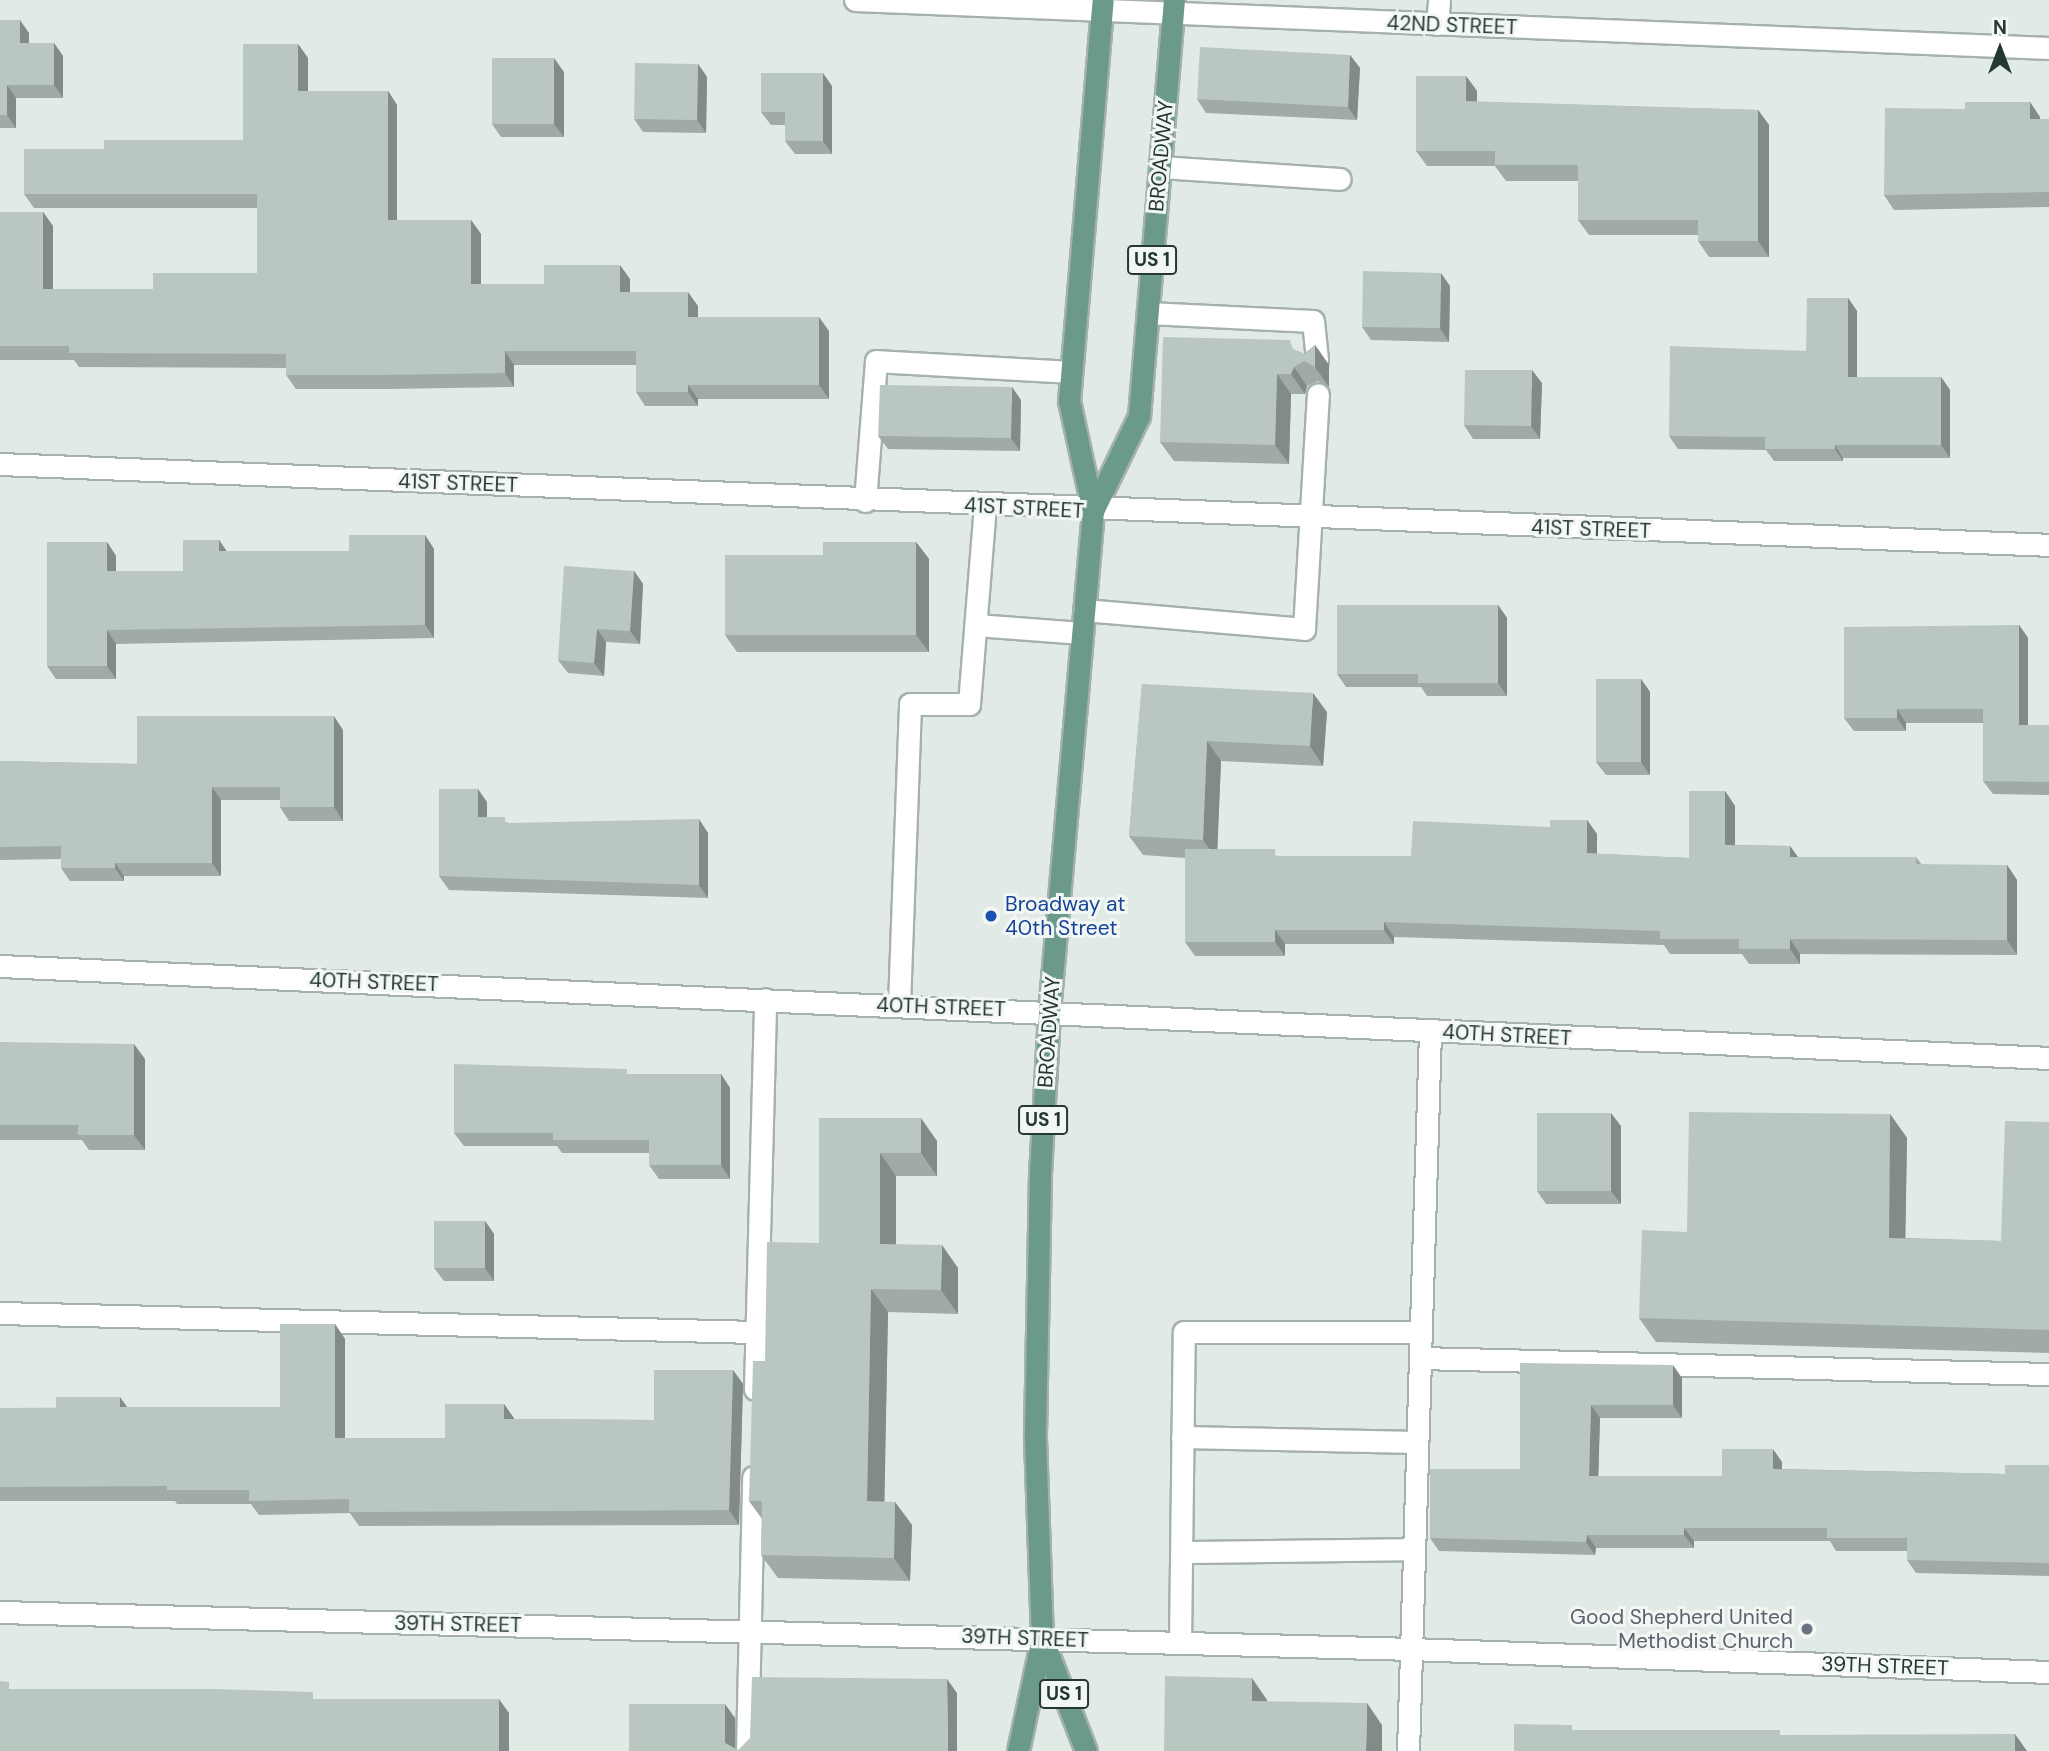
<!DOCTYPE html>
<style>
body{margin:0}
#map{position:relative;width:2049px;height:1751px;overflow:hidden;background:#e2eae6;font-family:"DM Sans",sans-serif}
div>[style]{position:absolute}
.roads{filter:drop-shadow(2px 0 #a5b1ac) drop-shadow(-2px 0 #a5b1ac) drop-shadow(0 2px #a5b1ac) drop-shadow(0 -2px #a5b1ac)}
.service>*{height:21px;margin:-10.5px;padding:0 10.5px;transform-origin:10.5px;border-radius:10.5px;background:#fff}
.minor>*{height:21px;margin:-10.5px;padding:0 10.5px;transform-origin:10.5px;border-radius:10.5px;background:#fff}
.primary>*{height:21px;margin:-10.5px;padding:0 10.5px;transform-origin:10.5px;border-radius:10.5px;background:#6c9a8a}
.wall>*{inset:0;background:#a0aba6}
.shaded-wall>*{inset:0;background:#828b87}
.building>*{inset:0;background:#bac7c1}
.dots>*{width:19px;height:19px;translate:-50% -50%;box-sizing:border-box;border:4px solid #f2f7f4;border-radius:50%}
span{translate:-50% -50%;white-space:nowrap;text-align:center;line-height:1.15;-webkit-text-stroke:6px #f2f7f4;paint-order:stroke}
.shield-label span{padding:2px 5px;background:#f2f7f4;border:2px solid;border-radius:5px;-webkit-text-stroke-width:0}
.shield-label{font-size:19px;color:#243831;font-weight:700}
.street-label{font-size:21px;color:#243831}
.transit-label{font-size:21px;color:#164399}
.left{translate:0 -50%;text-align:left}
.worship-label{font-size:21px;color:#5b616d}
.right{translate:-100% -50%;text-align:right}
.north{position:absolute;left:1965px;top:14px;width:70px;height:70px;-webkit-text-stroke:5px #f2f7f4;paint-order:stroke;rotate:0deg;font-size:19px;font-weight:700;line-height:28px;text-align:center;color:#243831}
.north::after{content:'';display:block;margin:auto;width:24px;height:32px;background:#243831;clip-path:polygon(50% 0,100% 100%,50% 72%,0 100%)}
</style>
<div id="map">
<div class="roads">
<div class="service">
<div style="left:1437px;top:24px;width:24px;rotate:-85deg"></div>
<div style="left:1160px;top:167px;width:180px;rotate:3.8deg"></div>
<div style="left:1148px;top:313px;width:165px;rotate:2.8deg"></div>
<div style="left:1313px;top:321px;width:39px;rotate:84deg"></div>
<div style="left:865px;top:501px;width:140px;rotate:-85.5deg"></div>
<div style="left:876px;top:361px;width:195px;rotate:3.2deg"></div>
<div style="left:1084px;top:610px;width:221px;rotate:4.9deg"></div>
<div style="left:1304px;top:629px;width:235px;rotate:-86.6deg"></div>
<div style="left:976px;top:625px;width:106px;rotate:4.3deg"></div>
<div style="left:899px;top:1005px;width:301px;rotate:-87.9deg"></div>
<div style="left:910px;top:704px;width:59px"></div>
<div style="left:969px;top:704px;width:199px;rotate:-85.4deg"></div>
<div style="left:0;top:1313px;width:757px;rotate:1.44deg"></div>
<div style="left:1420px;top:1358px;width:629px;rotate:1.46deg"></div>
<div style="left:755px;top:1389px;width:390px;rotate:-88.5deg"></div>
<div style="left:1182px;top:1437px;width:235px;rotate:1.2deg"></div>
<div style="left:1182px;top:1552px;width:232px;rotate:-0.7deg"></div>
<div style="left:1180px;top:1643px;width:311px;rotate:-89.3deg"></div>
<div style="left:1184px;top:1332px;width:237px"></div>
<div style="left:747px;top:1751px;width:274px;rotate:-88.7deg"></div>
<div style="left:1408px;top:1751px;width:720px;rotate:-88.25deg"></div>
</div>
<div class="minor">
<div style="left:855px;top:0;width:1195px;rotate:2.3deg"></div>
<div style="left:0;top:464px;width:2051px;rotate:2.26deg"></div>
<div style="left:0;top:966px;width:2051px;rotate:2.57deg"></div>
<div style="left:0;top:1612px;width:1410px;rotate:1.5deg"></div>
<div style="left:1410px;top:1649px;width:639px;rotate:2.06deg"></div>
</div>
<div class="primary">
<div style="left:1093px;top:511px;width:106px;rotate:-64.2deg"></div>
<div style="left:1139px;top:416px;width:417px;rotate:-85.2deg"></div>
<div style="left:1042px;top:1638px;width:121px;rotate:68.7deg"></div>
<div style="left:1018px;top:1751px;width:116px;rotate:-78deg"></div>
<div style="left:1042px;top:1638px;width:204px;rotate:-92deg"></div>
<div style="left:1035px;top:1434px;width:260px;rotate:-88.9deg"></div>
<div style="left:1040px;top:1174px;width:162px;rotate:-86.8deg"></div>
<div style="left:1049px;top:1012px;width:503px;rotate:-84.98deg"></div>
<div style="left:1093px;top:511px;width:113px;rotate:-102.3deg"></div>
<div style="left:1069px;top:401px;width:402px;rotate:-85.2deg"></div>
</div>
</div>
<div class="wall">
<div style="clip-path:polygon(0 20px,29px 33px,29px 43px,54px 43px,63px 56px,63px 98px,16px 98px,16px 128px,0 128px)"></div>
<div style="clip-path:polygon(298px 44px,308px 58px,308px 91px,388px 91px,397px 105px,397px 220px,471px 220px,481px 234px,481px 284px,544px 284px,630px 279px,630px 292px,698px 306px,698px 317px,829px 331px,829px 399px,698px 399px,698px 406px,645px 406px,636px 392px,636px 365px,514px 365px,514px 387px,389px 389px,296px 389px,286px 375px,286px 368px,79px 367px,74px 360px,0 360px,0 212px,43px 212px,53px 226px,53px 289px,153px 289px,257px 273px,257px 208px,34px 208px,24px 194px,104px 149px,243px 140px)"></div>
<div style="clip-path:polygon(1350px 55px,1360px 68px,1357px 120px,1206px 113px,1197px 99px)"></div>
<div style="clip-path:polygon(698px 64px,707px 77px,706px 133px,643px 132px,634px 119px)"></div>
<div style="clip-path:polygon(564px 72px,564px 137px,501px 137px,492px 124px)"></div>
<div style="clip-path:polygon(1466px 76px,1477px 91px,1477px 102px,1758px 110px,1769px 125px,1769px 257px,1709px 257px,1698px 241px,1698px 235px,1589px 235px,1578px 220px,1578px 181px,1506px 181px,1495px 166px,1427px 166px,1416px 151px)"></div>
<div style="clip-path:polygon(832px 86px,832px 154px,795px 154px,785px 141px,785px 125px,771px 125px,761px 112px)"></div>
<div style="clip-path:polygon(2040px 117px,2040px 119px,2049px 119px,2049px 207px,1894px 210px,1884px 195px)"></div>
<div style="clip-path:polygon(1450px 286px,1449px 342px,1371px 340px,1362px 327px)"></div>
<div style="clip-path:polygon(1848px 298px,1857px 311px,1857px 377px,1941px 377px,1950px 390px,1950px 458px,1843px 458px,1843px 461px,1774px 461px,1766px 450px,1678px 449px,1669px 436px,1806px 351px)"></div>
<div style="clip-path:polygon(1315px 345px,1329px 365px,1329px 387px,1318px 381px,1307px 386px,1305px 394px,1291px 394px,1289px 464px,1174px 461px,1160px 442px,1298px 351px,1304px 354px)"></div>
<div style="clip-path:polygon(1542px 383px,1540px 439px,1473px 439px,1464px 425px)"></div>
<div style="clip-path:polygon(1021px 400px,1020px 451px,888px 449px,878px 436px)"></div>
<div style="clip-path:polygon(425px 535px,434px 549px,434px 638px,116px 644px,116px 679px,56px 679px,47px 666px,107px 542px,116px 556px,116px 571px,183px 571px,219px 540px,226px 551px,349px 551px)"></div>
<div style="clip-path:polygon(916px 542px,929px 559px,929px 652px,737px 652px,725px 635px,823px 555px)"></div>
<div style="clip-path:polygon(634px 571px,643px 584px,640px 644px,606px 642px,604px 676px,568px 673px,558px 660px)"></div>
<div style="clip-path:polygon(1498px 605px,1507px 618px,1507px 696px,1427px 696px,1421px 687px,1346px 687px,1337px 674px)"></div>
<div style="clip-path:polygon(2019px 625px,2028px 638px,2028px 725px,2049px 725px,2049px 795px,1993px 794px,1983px 781px,1983px 723px,1906px 723px,1906px 731px,1854px 731px,1844px 718px)"></div>
<div style="clip-path:polygon(1641px 679px,1650px 692px,1650px 775px,1606px 775px,1596px 762px)"></div>
<div style="clip-path:polygon(1142px 684px,1327px 712px,1323px 766px,1221px 761px,1217px 849px,1279px 856px,1411px 856px,1587px 820px,1597px 834px,1597px 854px,1689px 858px,1725px 791px,1735px 806px,1735px 845px,1790px 846px,1798px 857px,1916px 857px,1922px 865px,2007px 865px,2017px 880px,2017px 955px,1800px 954px,1800px 964px,1749px 964px,1742px 954px,1670px 954px,1664px 945px,1394px 937px,1394px 944px,1285px 944px,1285px 956px,1195px 956px,1185px 942px,1185px 858px,1143px 855px,1129px 836px)"></div>
<div style="clip-path:polygon(343px 730px,343px 821px,289px 821px,280px 807px,280px 800px,221px 800px,221px 876px,124px 876px,124px 881px,70px 881px,61px 868px,61px 859px,0 860px,0 761px,137px 764px)"></div>
<div style="clip-path:polygon(487px 802px,487px 817px,509px 823px,708px 833px,708px 898px,449px 890px,439px 876px)"></div>
<div style="clip-path:polygon(0 1042px,145px 1059px,145px 1150px,89px 1150px,82px 1140px,0 1140px)"></div>
<div style="clip-path:polygon(631px 1074px,721px 1074px,730px 1088px,730px 1179px,659px 1179px,649px 1165px,649px 1153px,562px 1153px,557px 1146px,464px 1146px,454px 1133px)"></div>
<div style="clip-path:polygon(1890px 1114px,1907px 1138px,1905px 1238px,2001px 1241px,2049px 1122px,2049px 1353px,1656px 1342px,1639px 1318px,1687px 1232px)"></div>
<div style="clip-path:polygon(819px 1118px,937px 1141px,937px 1176px,896px 1176px,896px 1244px,958px 1268px,958px 1314px,888px 1312px,884px 1502px,895px 1502px,912px 1525px,910px 1581px,778px 1578px,761px 1555px,762px 1519px,749px 1501px,765px 1361px,819px 1243px)"></div>
<div style="clip-path:polygon(1621px 1126px,1621px 1204px,1546px 1204px,1537px 1191px)"></div>
<div style="clip-path:polygon(485px 1221px,494px 1234px,494px 1281px,444px 1281px,434px 1268px)"></div>
<div style="clip-path:polygon(335px 1324px,345px 1339px,345px 1438px,445px 1438px,504px 1404px,514px 1419px,654px 1420px,733px 1370px,743px 1384px,739px 1525px,359px 1526px,350px 1513px,259px 1515px,251px 1504px,177px 1504px,175px 1501px,0 1501px,0 1408px,280px 1407px)"></div>
<div style="clip-path:polygon(1520px 1363px,1682px 1378px,1682px 1418px,1600px 1418px,1598px 1476px,1722px 1476px,1782px 1462px,1782px 1469px,2005px 1474px,2049px 1465px,2049px 1576px,1916px 1573px,1907px 1560px,1907px 1551px,1836px 1551px,1830px 1541px,1694px 1541px,1694px 1548px,1596px 1548px,1595px 1555px,1439px 1551px,1430px 1538px,1520px 1469px)"></div>
</div>
<div class="shaded-wall">
<div style="clip-path:polygon(20px 20px,29px 33px,29px 56px,20px 43px)"></div>
<div style="clip-path:polygon(54px 43px,63px 56px,63px 98px,54px 85px)"></div>
<div style="clip-path:polygon(298px 44px,308px 58px,308px 105px,298px 91px)"></div>
<div style="clip-path:polygon(1350px 55px,1360px 68px,1357px 120px,1348px 107px)"></div>
<div style="clip-path:polygon(554px 58px,564px 72px,564px 137px,554px 124px)"></div>
<div style="clip-path:polygon(698px 64px,707px 77px,706px 133px,697px 120px)"></div>
<div style="clip-path:polygon(823px 73px,832px 86px,832px 154px,823px 141px)"></div>
<div style="clip-path:polygon(1466px 76px,1477px 91px,1477px 117px,1466px 101px)"></div>
<div style="clip-path:polygon(7px 85px,16px 98px,16px 128px,7px 115px)"></div>
<div style="clip-path:polygon(388px 91px,397px 105px,397px 234px,388px 220px)"></div>
<div style="clip-path:polygon(2030px 102px,2040px 117px,2040px 134px,2030px 119px)"></div>
<div style="clip-path:polygon(1758px 110px,1769px 125px,1769px 257px,1758px 241px)"></div>
<div style="clip-path:polygon(43px 212px,53px 226px,53px 303px,43px 289px)"></div>
<div style="clip-path:polygon(471px 220px,481px 234px,481px 298px,471px 284px)"></div>
<div style="clip-path:polygon(620px 265px,630px 279px,630px 306px,620px 292px)"></div>
<div style="clip-path:polygon(1441px 273px,1450px 286px,1449px 342px,1440px 328px)"></div>
<div style="clip-path:polygon(688px 292px,698px 306px,698px 331px,688px 317px)"></div>
<div style="clip-path:polygon(1848px 298px,1857px 311px,1857px 390px,1848px 377px)"></div>
<div style="clip-path:polygon(819px 317px,829px 331px,829px 399px,819px 385px)"></div>
<div style="clip-path:polygon(1315px 345px,1329px 365px,1329px 387px,1315px 367px)"></div>
<div style="clip-path:polygon(505px 351px,514px 365px,514px 387px,505px 373px)"></div>
<div style="clip-path:polygon(1294px 367px,1307px 386px,1305px 394px,1291px 374px)"></div>
<div style="clip-path:polygon(1532px 370px,1542px 383px,1540px 439px,1531px 426px)"></div>
<div style="clip-path:polygon(1277px 374px,1291px 394px,1289px 464px,1275px 445px)"></div>
<div style="clip-path:polygon(1941px 377px,1950px 390px,1950px 458px,1941px 445px)"></div>
<div style="clip-path:polygon(688px 385px,698px 399px,698px 406px,688px 392px)"></div>
<div style="clip-path:polygon(1012px 387px,1021px 400px,1020px 451px,1011px 438px)"></div>
<div style="clip-path:polygon(1835px 445px,1843px 458px,1843px 461px,1835px 449px)"></div>
<div style="clip-path:polygon(425px 535px,434px 549px,434px 638px,425px 625px)"></div>
<div style="clip-path:polygon(219px 540px,228px 553px,219px 551px)"></div>
<div style="clip-path:polygon(107px 542px,116px 556px,116px 585px,107px 571px)"></div>
<div style="clip-path:polygon(916px 542px,929px 559px,929px 652px,916px 635px)"></div>
<div style="clip-path:polygon(634px 571px,643px 584px,640px 644px,630px 631px)"></div>
<div style="clip-path:polygon(1498px 605px,1507px 618px,1507px 696px,1498px 683px)"></div>
<div style="clip-path:polygon(2019px 625px,2028px 638px,2028px 738px,2019px 725px)"></div>
<div style="clip-path:polygon(597px 629px,606px 642px,604px 676px,594px 663px)"></div>
<div style="clip-path:polygon(107px 630px,116px 644px,116px 679px,107px 666px)"></div>
<div style="clip-path:polygon(1641px 679px,1650px 692px,1650px 775px,1641px 762px)"></div>
<div style="clip-path:polygon(1313px 693px,1327px 712px,1323px 766px,1310px 746px)"></div>
<div style="clip-path:polygon(1897px 709px,1906px 723px,1906px 731px,1897px 718px)"></div>
<div style="clip-path:polygon(334px 716px,343px 730px,343px 821px,334px 807px)"></div>
<div style="clip-path:polygon(1207px 741px,1221px 761px,1217px 859px,1203px 840px)"></div>
<div style="clip-path:polygon(212px 787px,221px 800px,221px 876px,212px 863px)"></div>
<div style="clip-path:polygon(478px 789px,487px 802px,487px 831px,478px 817px)"></div>
<div style="clip-path:polygon(1725px 791px,1735px 806px,1735px 859px,1725px 845px)"></div>
<div style="clip-path:polygon(699px 819px,708px 833px,708px 898px,699px 885px)"></div>
<div style="clip-path:polygon(1587px 820px,1597px 834px,1597px 868px,1587px 853px)"></div>
<div style="clip-path:polygon(1790px 846px,1800px 860px,1790px 857px)"></div>
<div style="clip-path:polygon(115px 863px,124px 876px,124px 881px,115px 868px)"></div>
<div style="clip-path:polygon(2007px 865px,2017px 880px,2017px 955px,2007px 940px)"></div>
<div style="clip-path:polygon(1384px 922px,1394px 937px,1394px 944px,1384px 930px)"></div>
<div style="clip-path:polygon(1275px 930px,1285px 944px,1285px 956px,1275px 942px)"></div>
<div style="clip-path:polygon(1790px 939px,1800px 954px,1800px 964px,1790px 949px)"></div>
<div style="clip-path:polygon(134px 1044px,145px 1059px,145px 1150px,134px 1135px)"></div>
<div style="clip-path:polygon(721px 1074px,730px 1088px,730px 1179px,721px 1165px)"></div>
<div style="clip-path:polygon(1611px 1113px,1621px 1126px,1621px 1204px,1611px 1191px)"></div>
<div style="clip-path:polygon(1890px 1114px,1907px 1138px,1905px 1261px,1889px 1238px)"></div>
<div style="clip-path:polygon(921px 1118px,937px 1141px,937px 1176px,921px 1153px)"></div>
<div style="clip-path:polygon(880px 1153px,896px 1176px,896px 1267px,880px 1244px)"></div>
<div style="clip-path:polygon(485px 1221px,494px 1234px,494px 1281px,485px 1268px)"></div>
<div style="clip-path:polygon(942px 1245px,958px 1268px,958px 1314px,941px 1290px)"></div>
<div style="clip-path:polygon(871px 1289px,888px 1312px,884px 1525px,867px 1501px)"></div>
<div style="clip-path:polygon(335px 1324px,345px 1339px,345px 1452px,335px 1438px)"></div>
<div style="clip-path:polygon(1673px 1365px,1682px 1378px,1682px 1418px,1673px 1405px)"></div>
<div style="clip-path:polygon(733px 1370px,743px 1384px,739px 1525px,729px 1510px)"></div>
<div style="clip-path:polygon(120px 1397px,130px 1411px,120px 1407px)"></div>
<div style="clip-path:polygon(504px 1404px,514px 1418px,514px 1433px,504px 1419px)"></div>
<div style="clip-path:polygon(1591px 1405px,1600px 1418px,1598px 1489px,1589px 1476px)"></div>
<div style="clip-path:polygon(1773px 1449px,1782px 1462px,1782px 1482px,1773px 1469px)"></div>
<div style="clip-path:polygon(895px 1502px,912px 1525px,910px 1581px,894px 1558px)"></div>
<div style="clip-path:polygon(1684px 1528px,1694px 1541px,1694px 1548px,1684px 1535px)"></div>
<div style="clip-path:polygon(1587px 1535px,1596px 1548px,1595px 1555px,1586px 1542px)"></div>
<div style="clip-path:polygon(1252px 1678px,1267px 1700px,1267px 1723px,1252px 1701px)"></div>
<div style="clip-path:polygon(947px 1679px,957px 1693px,957px 1751px,948px 1751px)"></div>
<div style="clip-path:polygon(499px 1699px,509px 1713px,509px 1751px,499px 1751px)"></div>
<div style="clip-path:polygon(1367px 1703px,1382px 1725px,1382px 1751px,1366px 1751px)"></div>
<div style="clip-path:polygon(725px 1704px,735px 1718px,735px 1751px,725px 1743px)"></div>
<div style="clip-path:polygon(2015px 1734px,2027px 1751px,2015px 1751px)"></div>
</div>
<div class="building">
<div style="clip-path:polygon(0 20px,20px 20px,20px 43px,54px 43px,54px 85px,7px 85px,7px 115px,0 115px)"></div>
<div style="clip-path:polygon(243px 44px,298px 44px,298px 91px,388px 91px,388px 220px,471px 220px,471px 284px,544px 284px,544px 265px,620px 265px,620px 292px,688px 292px,688px 317px,819px 317px,819px 385px,688px 385px,688px 392px,636px 392px,636px 351px,505px 351px,505px 373px,379px 375px,286px 375px,286px 354px,69px 353px,69px 346px,0 346px,0 212px,43px 212px,43px 289px,153px 289px,153px 273px,257px 273px,257px 194px,24px 194px,24px 149px,104px 149px,104px 140px,243px 140px)"></div>
<div style="clip-path:polygon(1200px 47px,1350px 55px,1348px 107px,1197px 99px)"></div>
<div style="clip-path:polygon(492px 58px,554px 58px,554px 124px,492px 124px)"></div>
<div style="clip-path:polygon(635px 63px,698px 64px,697px 120px,634px 119px)"></div>
<div style="clip-path:polygon(761px 73px,823px 73px,823px 141px,785px 141px,785px 112px,761px 112px)"></div>
<div style="clip-path:polygon(1416px 76px,1466px 76px,1466px 101px,1758px 110px,1758px 241px,1698px 241px,1698px 220px,1578px 220px,1578px 165px,1495px 165px,1495px 151px,1416px 151px)"></div>
<div style="clip-path:polygon(1965px 102px,2030px 102px,2030px 119px,2049px 119px,2049px 192px,1884px 195px,1885px 108px,1965px 109px)"></div>
<div style="clip-path:polygon(1363px 271px,1441px 273px,1440px 328px,1362px 327px)"></div>
<div style="clip-path:polygon(1807px 298px,1848px 298px,1848px 377px,1941px 377px,1941px 445px,1835px 445px,1835px 449px,1765px 449px,1765px 437px,1669px 436px,1670px 346px,1806px 351px)"></div>
<div style="clip-path:polygon(1163px 337px,1290px 340px,1293px 349px,1304px 354px,1315px 345px,1315px 367px,1304px 361px,1294px 367px,1291px 374px,1277px 374px,1275px 445px,1160px 442px)"></div>
<div style="clip-path:polygon(1465px 370px,1532px 370px,1531px 426px,1464px 425px)"></div>
<div style="clip-path:polygon(880px 385px,1012px 387px,1011px 438px,878px 436px)"></div>
<div style="clip-path:polygon(349px 535px,425px 535px,425px 625px,107px 630px,107px 666px,47px 666px,47px 542px,107px 542px,107px 571px,183px 571px,183px 540px,219px 540px,219px 551px,349px 551px)"></div>
<div style="clip-path:polygon(823px 542px,916px 542px,916px 635px,725px 635px,725px 555px,823px 555px)"></div>
<div style="clip-path:polygon(564px 566px,634px 571px,630px 631px,597px 629px,594px 663px,558px 660px)"></div>
<div style="clip-path:polygon(1337px 605px,1498px 605px,1498px 683px,1418px 683px,1418px 674px,1337px 674px)"></div>
<div style="clip-path:polygon(2019px 625px,2019px 725px,2049px 725px,2049px 782px,1983px 781px,1983px 709px,1897px 709px,1897px 718px,1844px 718px,1844px 627px)"></div>
<div style="clip-path:polygon(1596px 679px,1641px 679px,1641px 762px,1596px 762px)"></div>
<div style="clip-path:polygon(1142px 684px,1313px 693px,1310px 746px,1207px 741px,1203px 840px,1129px 836px)"></div>
<div style="clip-path:polygon(137px 716px,334px 716px,334px 807px,280px 807px,280px 787px,212px 787px,212px 863px,115px 863px,115px 868px,61px 868px,61px 846px,0 847px,0 761px,137px 764px)"></div>
<div style="clip-path:polygon(439px 789px,478px 789px,478px 817px,505px 817px,505px 823px,699px 819px,699px 885px,439px 876px)"></div>
<div style="clip-path:polygon(1689px 791px,1725px 791px,1725px 845px,1790px 846px,1790px 857px,1916px 857px,1916px 864px,2007px 865px,2007px 940px,1790px 939px,1790px 949px,1739px 949px,1739px 939px,1660px 939px,1660px 931px,1384px 922px,1384px 930px,1275px 930px,1275px 942px,1185px 942px,1185px 849px,1275px 849px,1275px 856px,1411px 856px,1413px 821px,1550px 827px,1550px 820px,1587px 820px,1587px 853px,1689px 858px)"></div>
<div style="clip-path:polygon(0 1042px,134px 1044px,134px 1135px,78px 1135px,78px 1125px,0 1125px)"></div>
<div style="clip-path:polygon(454px 1064px,627px 1069px,627px 1074px,721px 1074px,721px 1165px,649px 1165px,649px 1140px,553px 1140px,553px 1133px,454px 1133px)"></div>
<div style="clip-path:polygon(1689px 1112px,1890px 1114px,1889px 1238px,2001px 1241px,2005px 1121px,2049px 1122px,2049px 1330px,1639px 1318px,1642px 1230px,1687px 1232px)"></div>
<div style="clip-path:polygon(1537px 1113px,1611px 1113px,1611px 1191px,1537px 1191px)"></div>
<div style="clip-path:polygon(819px 1118px,921px 1118px,921px 1153px,880px 1153px,880px 1244px,942px 1245px,941px 1290px,871px 1289px,867px 1501px,895px 1502px,894px 1558px,761px 1555px,762px 1501px,749px 1501px,753px 1361px,765px 1361px,767px 1242px,819px 1243px)"></div>
<div style="clip-path:polygon(434px 1221px,485px 1221px,485px 1268px,434px 1268px)"></div>
<div style="clip-path:polygon(280px 1324px,335px 1324px,335px 1438px,445px 1438px,445px 1404px,504px 1404px,504px 1419px,654px 1420px,654px 1370px,733px 1370px,729px 1510px,349px 1512px,349px 1499px,249px 1501px,249px 1490px,167px 1490px,167px 1486px,0 1487px,0 1408px,56px 1408px,56px 1397px,120px 1397px,120px 1407px,280px 1407px)"></div>
<div style="clip-path:polygon(1520px 1363px,1673px 1365px,1673px 1405px,1591px 1405px,1589px 1476px,1722px 1476px,1722px 1449px,1773px 1449px,1773px 1469px,2005px 1474px,2005px 1465px,2049px 1465px,2049px 1563px,1907px 1560px,1907px 1538px,1827px 1538px,1827px 1528px,1684px 1528px,1684px 1535px,1587px 1535px,1586px 1542px,1430px 1538px,1430px 1469px,1520px 1469px)"></div>
<div style="clip-path:polygon(1165px 1676px,1252px 1678px,1252px 1701px,1367px 1703px,1366px 1751px,1164px 1751px)"></div>
<div style="clip-path:polygon(752px 1677px,947px 1679px,948px 1751px,629px 1751px,629px 1704px,725px 1704px,725px 1743px,738px 1750px,750px 1738px)"></div>
<div style="clip-path:polygon(0 1681px,9px 1682px,9px 1689px,216px 1689px,313px 1692px,313px 1699px,499px 1699px,499px 1751px,0 1751px)"></div>
<div style="clip-path:polygon(1514px 1724px,1572px 1725px,1572px 1730px,1780px 1730px,1780px 1735px,2015px 1734px,2015px 1751px,1514px 1751px)"></div>
</div>
<div class="dots">
<div style="left:991px;top:916px;background:#1a4fb4"></div>
<div style="left:1807px;top:1629px;background:#6b7280"></div>
</div>
<div class="shield-label">
<span style="left:1152px;top:260px">US 1</span>
<span style="left:1043px;top:1120px">US 1</span>
<span style="left:1064px;top:1694px">US 1</span>
</div>
<div class="street-label">
<span style="left:1452px;top:25px;rotate:2deg">42ND STREET</span>
<span style="left:1161px;top:156px;rotate:-85deg">BROADWAY</span>
<span style="left:458px;top:483px;rotate:2deg">41ST STREET</span>
<span style="left:1024px;top:508px;rotate:3deg">41ST STREET</span>
<span style="left:1591px;top:529px;rotate:2deg">41ST STREET</span>
<span style="left:374px;top:982px;rotate:2deg">40TH STREET</span>
<span style="left:941px;top:1007px;rotate:2deg">40TH STREET</span>
<span style="left:1049px;top:1032px;rotate:-86deg">BROADWAY</span>
<span style="left:1507px;top:1035px;rotate:3deg">40TH STREET</span>
<span style="left:458px;top:1624px;rotate:1deg">39TH STREET</span>
<span style="left:1025px;top:1638px;rotate:2deg">39TH STREET</span>
<span style="left:1885px;top:1666px;rotate:2deg">39TH STREET</span>
</div>
<div class="transit-label">
<span class="left" style="left:1005px;top:916px">Broadway at<br>40th Street</span>
</div>
<div class="worship-label">
<span class="right" style="left:1793px;top:1629px">Good Shepherd United<br>Methodist Church</span>
</div>
<div class="north">N</div>
</div>
